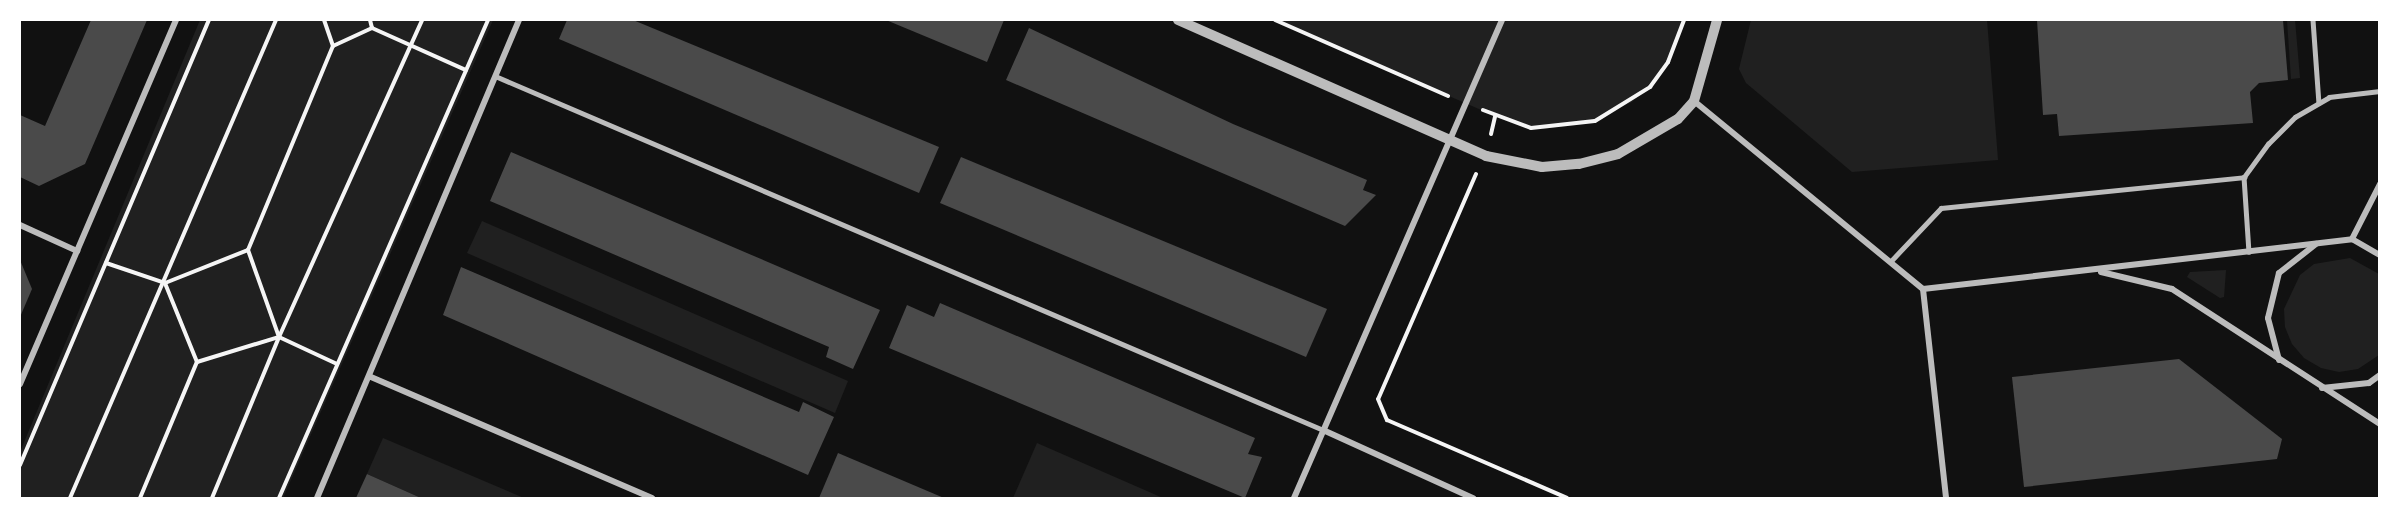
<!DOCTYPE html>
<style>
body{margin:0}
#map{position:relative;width:2399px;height:518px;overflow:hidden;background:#111;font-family:"Public Sans",sans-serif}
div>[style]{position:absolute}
.green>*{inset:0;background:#202020}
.building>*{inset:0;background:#4a4a4a}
.path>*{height:4px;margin:-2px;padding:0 2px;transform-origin:2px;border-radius:2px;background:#f5f5f5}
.service>*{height:4.5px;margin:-2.25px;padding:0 2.25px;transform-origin:2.25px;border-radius:2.25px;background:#bcbcbc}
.pedestrian>*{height:5px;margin:-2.5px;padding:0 2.5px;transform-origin:2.5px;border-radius:2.5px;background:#bcbcbc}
.minor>*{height:6px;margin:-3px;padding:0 3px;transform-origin:3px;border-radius:3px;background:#bcbcbc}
.tertiary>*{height:10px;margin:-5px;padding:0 5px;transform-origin:5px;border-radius:5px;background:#bcbcbc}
span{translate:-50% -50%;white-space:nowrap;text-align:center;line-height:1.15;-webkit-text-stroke:5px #fff;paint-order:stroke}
.frame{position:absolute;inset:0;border:21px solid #fff;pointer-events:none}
</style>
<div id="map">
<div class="green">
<div style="clip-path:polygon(200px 20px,493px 20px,283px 498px,20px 498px,20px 452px)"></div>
<div style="clip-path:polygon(1274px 20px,1684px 20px,1667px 65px,1632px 102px,1588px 122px,1544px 129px,1495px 116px)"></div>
<div style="clip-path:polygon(1751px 20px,1987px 20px,1998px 160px,1852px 172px,1746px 83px,1739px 69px)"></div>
<div style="clip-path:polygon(2287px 20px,2295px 20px,2300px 78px,2291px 79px)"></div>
<div style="clip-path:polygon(482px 221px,848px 381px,835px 413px,467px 253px)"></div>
<div style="clip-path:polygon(2350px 258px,2379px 274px,2379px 355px,2358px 369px,2339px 372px,2321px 368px,2304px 358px,2292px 344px,2285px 327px,2284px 309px,2300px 275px,2314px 264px)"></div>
<div style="clip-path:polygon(2226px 270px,2224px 297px,2220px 298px,2187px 277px,2190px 272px)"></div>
<div style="clip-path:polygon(383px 438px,524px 498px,421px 498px,367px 474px)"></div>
<div style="clip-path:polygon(1037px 443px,1163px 498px,1013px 498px)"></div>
</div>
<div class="building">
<div style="clip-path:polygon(91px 20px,147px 20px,85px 164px,39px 186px,20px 177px,20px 115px,45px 126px)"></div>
<div style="clip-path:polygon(567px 20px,633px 20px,939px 147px,919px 193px,559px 39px)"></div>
<div style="clip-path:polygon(886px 20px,1004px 20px,987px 62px)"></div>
<div style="clip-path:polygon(2037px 20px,2283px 20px,2288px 80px,2259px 83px,2250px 92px,2253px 123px,2059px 136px,2057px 114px,2043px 115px)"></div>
<div style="clip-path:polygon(1029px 28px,1233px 124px,1367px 180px,1363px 190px,1376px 195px,1345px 226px,1006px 80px)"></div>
<div style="clip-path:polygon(511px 152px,880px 310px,853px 369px,826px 357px,829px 347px,490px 201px)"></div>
<div style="clip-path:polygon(961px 157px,1327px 309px,1306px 357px,940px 203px)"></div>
<div style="clip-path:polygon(20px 260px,32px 289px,20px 317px)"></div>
<div style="clip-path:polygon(461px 267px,799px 412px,803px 402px,834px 417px,808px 475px,443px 315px)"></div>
<div style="clip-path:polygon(940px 303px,1255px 438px,1248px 454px,1262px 457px,1245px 498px,889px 348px,907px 305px,934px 317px)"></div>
<div style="clip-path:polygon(2179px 359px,2282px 439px,2277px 459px,2024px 487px,2012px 377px)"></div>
<div style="clip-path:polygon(838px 453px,944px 498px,819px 498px)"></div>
<div style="clip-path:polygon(367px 474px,421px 498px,356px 498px)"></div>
</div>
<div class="path">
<div style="left:1275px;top:20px;width:189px;rotate:23.7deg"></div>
<div style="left:372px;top:28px;width:103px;rotate:24.1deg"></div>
<div style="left:333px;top:46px;width:43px;rotate:-24.8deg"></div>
<div style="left:372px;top:28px;width:8px;rotate:-104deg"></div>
<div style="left:1483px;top:110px;width:51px;rotate:20.6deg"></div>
<div style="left:1531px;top:128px;width:64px;rotate:-6.2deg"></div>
<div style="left:1595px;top:121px;width:65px;rotate:-31.7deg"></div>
<div style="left:1650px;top:87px;width:31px;rotate:-54deg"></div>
<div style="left:1668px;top:62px;width:45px;rotate:-69.1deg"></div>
<div style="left:1491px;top:134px;width:18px;rotate:-77deg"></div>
<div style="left:1476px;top:174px;width:245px;rotate:113.5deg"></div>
<div style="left:1378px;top:399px;width:23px;rotate:67deg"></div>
<div style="left:1387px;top:420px;width:196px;rotate:23.4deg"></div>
<div style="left:248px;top:250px;width:92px;rotate:70.4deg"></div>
<div style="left:106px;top:263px;width:62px;rotate:18.7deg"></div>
<div style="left:197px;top:362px;width:86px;rotate:-17deg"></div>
<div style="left:279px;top:337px;width:64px;rotate:25deg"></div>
<div style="left:20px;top:465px;width:483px;rotate:-67deg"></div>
<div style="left:70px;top:498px;width:520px;rotate:-66.69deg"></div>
<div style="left:140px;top:498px;width:147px;rotate:-67.3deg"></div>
<div style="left:197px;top:362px;width:85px;rotate:-112.1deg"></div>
<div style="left:165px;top:283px;width:89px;rotate:-21.7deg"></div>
<div style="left:248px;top:250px;width:221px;rotate:-67.4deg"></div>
<div style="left:333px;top:46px;width:28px;rotate:-109deg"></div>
<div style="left:212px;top:498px;width:174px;rotate:-67.4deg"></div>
<div style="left:279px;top:337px;width:348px;rotate:-65.7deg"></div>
<div style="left:279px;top:498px;width:522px;rotate:-66.38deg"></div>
</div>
<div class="service">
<div style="left:2313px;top:20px;width:83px;rotate:85.9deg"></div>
<div style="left:2244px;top:177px;width:75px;rotate:86.2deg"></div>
<div style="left:1890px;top:262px;width:74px;rotate:-46.6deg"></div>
<div style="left:1941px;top:208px;width:305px;rotate:-5.8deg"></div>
<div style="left:2244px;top:177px;width:41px;rotate:-54deg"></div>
<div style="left:2268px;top:144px;width:38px;rotate:-45deg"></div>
<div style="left:2295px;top:117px;width:39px;rotate:-30deg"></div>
<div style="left:2329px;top:97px;width:51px;rotate:-6.7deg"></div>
</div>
<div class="pedestrian">
<div style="left:495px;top:76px;width:900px;rotate:23.15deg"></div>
</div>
<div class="minor">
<div style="left:1694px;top:101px;width:296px;rotate:39.4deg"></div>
<div style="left:20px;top:225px;width:63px;rotate:24.5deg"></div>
<div style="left:2352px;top:239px;width:62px;rotate:-63deg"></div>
<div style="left:2101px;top:272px;width:73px;rotate:13.5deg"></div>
<div style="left:2172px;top:289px;width:248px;rotate:33deg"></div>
<div style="left:1923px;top:289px;width:432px;rotate:-6.6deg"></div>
<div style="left:2352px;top:239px;width:32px;rotate:30deg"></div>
<div style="left:1923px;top:289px;width:210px;rotate:83.7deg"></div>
<div style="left:2279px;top:360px;width:43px;rotate:-104.7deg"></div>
<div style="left:2268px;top:318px;width:46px;rotate:-76.3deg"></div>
<div style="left:2279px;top:273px;width:47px;rotate:-38.1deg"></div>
<div style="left:371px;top:377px;width:306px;rotate:23.3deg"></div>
<div style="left:20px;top:384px;width:396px;rotate:-66.8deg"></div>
<div style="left:2322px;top:388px;width:47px;rotate:-6.1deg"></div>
<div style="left:2369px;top:383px;width:14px;rotate:-36deg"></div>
<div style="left:1323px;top:430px;width:165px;rotate:24.4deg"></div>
<div style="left:317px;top:498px;width:519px;rotate:-67.09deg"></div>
<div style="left:1294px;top:498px;width:521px;rotate:-66.48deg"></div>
</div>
<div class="tertiary">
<div style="left:1178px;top:20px;width:337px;rotate:23.8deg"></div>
<div style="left:1486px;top:156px;width:57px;rotate:11.1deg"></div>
<div style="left:1542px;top:167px;width:37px;rotate:-5deg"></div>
<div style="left:1579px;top:164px;width:40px;rotate:-14.4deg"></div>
<div style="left:1618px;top:154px;width:69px;rotate:-30.3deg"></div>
<div style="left:1678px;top:119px;width:24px;rotate:-48deg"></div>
<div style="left:1694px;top:101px;width:84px;rotate:-74.1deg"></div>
</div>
<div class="frame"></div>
</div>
